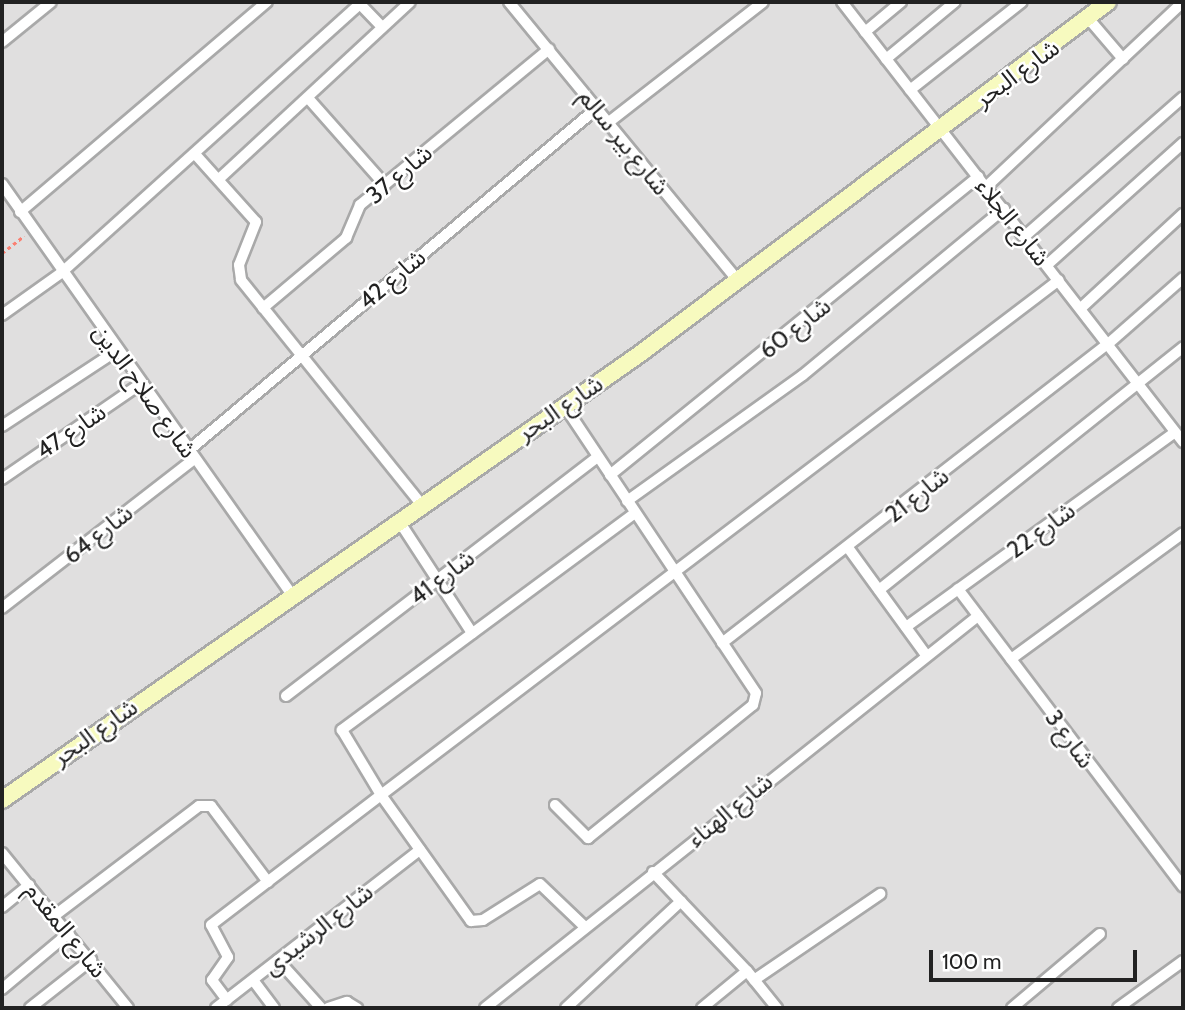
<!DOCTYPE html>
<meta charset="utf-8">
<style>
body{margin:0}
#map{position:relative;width:1185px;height:1010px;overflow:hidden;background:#f2efe9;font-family:Cabin,"Noto Sans Arabic",sans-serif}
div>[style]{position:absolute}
.residential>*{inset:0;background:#e0dfdf}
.path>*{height:2.5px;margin-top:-1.25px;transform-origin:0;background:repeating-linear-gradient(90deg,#fa8072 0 3.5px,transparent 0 7px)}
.roads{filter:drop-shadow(2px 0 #a9a9a9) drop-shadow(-2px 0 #a9a9a9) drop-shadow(0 2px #a9a9a9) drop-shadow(0 -2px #a9a9a9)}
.street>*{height:10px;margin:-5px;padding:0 5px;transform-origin:5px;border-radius:5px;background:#fff}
.secondary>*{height:16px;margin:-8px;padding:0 8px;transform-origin:8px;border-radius:8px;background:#f7fabf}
span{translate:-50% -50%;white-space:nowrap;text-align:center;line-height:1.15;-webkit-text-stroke:5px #fff;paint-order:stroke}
.street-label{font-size:24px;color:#222}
.frame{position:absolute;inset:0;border:4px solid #222;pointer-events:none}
.scale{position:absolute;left:929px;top:950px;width:208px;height:32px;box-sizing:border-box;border:4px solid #222;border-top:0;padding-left:9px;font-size:21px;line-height:24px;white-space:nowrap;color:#222;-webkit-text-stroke:5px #fff;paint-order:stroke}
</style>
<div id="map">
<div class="residential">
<div style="clip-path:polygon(2px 2px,1183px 2px,1183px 1008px,2px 1008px)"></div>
</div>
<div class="path">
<div style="left:2px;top:253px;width:28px;rotate:-38deg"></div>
</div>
<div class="roads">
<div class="street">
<div style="left:358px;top:2px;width:35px;rotate:46deg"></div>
<div style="left:509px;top:2px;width:362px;rotate:50.6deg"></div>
<div style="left:842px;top:2px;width:557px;rotate:52.22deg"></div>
<div style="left:1088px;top:18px;width:54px;rotate:49.5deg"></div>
<div style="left:865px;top:32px;width:47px;rotate:-39.8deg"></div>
<div style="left:2px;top:42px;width:63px;rotate:-39.2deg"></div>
<div style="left:886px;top:59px;width:89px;rotate:-39.6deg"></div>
<div style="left:910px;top:90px;width:142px;rotate:-38.2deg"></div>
<div style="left:308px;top:98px;width:116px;rotate:48.5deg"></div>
<div style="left:609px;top:122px;width:195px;rotate:-37.9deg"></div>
<div style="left:195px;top:154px;width:91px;rotate:48.1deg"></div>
<div style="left:256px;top:222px;width:46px;rotate:111.6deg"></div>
<div style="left:239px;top:265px;width:15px;rotate:82deg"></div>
<div style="left:241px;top:280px;width:289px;rotate:51.2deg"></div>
<div style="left:219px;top:179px;width:260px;rotate:-42.8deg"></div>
<div style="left:2px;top:184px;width:503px;rotate:54.79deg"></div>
<div style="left:986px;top:187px;width:270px;rotate:-43.2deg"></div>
<div style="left:20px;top:212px;width:324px;rotate:-40.4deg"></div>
<div style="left:1025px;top:236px;width:210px;rotate:-41.3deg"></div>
<div style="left:1047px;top:265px;width:183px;rotate:-41.9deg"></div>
<div style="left:263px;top:308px;width:109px;rotate:-40.1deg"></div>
<div style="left:346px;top:238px;width:36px;rotate:-67deg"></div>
<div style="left:360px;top:205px;width:245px;rotate:-39.5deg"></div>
<div style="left:1081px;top:308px;width:139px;rotate:-42.7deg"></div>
<div style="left:2px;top:315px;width:72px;rotate:-35.4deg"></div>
<div style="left:61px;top:273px;width:402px;rotate:-42deg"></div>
<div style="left:2px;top:426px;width:136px;rotate:-33.3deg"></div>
<div style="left:188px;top:451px;width:534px;rotate:-39.98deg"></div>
<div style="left:610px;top:475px;width:474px;rotate:-39deg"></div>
<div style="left:2px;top:479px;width:168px;rotate:-34.5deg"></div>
<div style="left:627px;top:501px;width:216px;rotate:-35.6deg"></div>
<div style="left:803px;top:375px;width:261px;rotate:-39.6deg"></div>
<div style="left:635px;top:513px;width:365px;rotate:143.5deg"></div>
<div style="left:342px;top:730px;width:76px;rotate:59deg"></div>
<div style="left:381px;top:795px;width:851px;rotate:-37.22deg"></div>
<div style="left:399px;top:521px;width:134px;rotate:56.9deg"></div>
<div style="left:849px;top:549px;width:131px;rotate:54deg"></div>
<div style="left:958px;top:589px;width:373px;rotate:52.9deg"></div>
<div style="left:879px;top:590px;width:389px;rotate:-38.6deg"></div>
<div style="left:2px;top:608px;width:243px;rotate:-37.8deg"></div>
<div style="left:906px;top:627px;width:332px;rotate:-35.9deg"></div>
<div style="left:722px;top:643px;width:488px;rotate:-37.8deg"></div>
<div style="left:1108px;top:344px;width:100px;rotate:-41.3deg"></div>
<div style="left:1011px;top:659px;width:213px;rotate:-36.2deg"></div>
<div style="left:286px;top:696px;width:393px;rotate:-37.5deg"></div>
<div style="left:555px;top:805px;width:47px;rotate:45deg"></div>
<div style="left:588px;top:838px;width:212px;rotate:-38.9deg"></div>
<div style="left:753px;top:705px;width:12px;rotate:-76deg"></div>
<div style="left:756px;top:693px;width:346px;rotate:-123.7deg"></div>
<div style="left:2px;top:853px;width:200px;rotate:50.9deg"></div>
<div style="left:653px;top:872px;width:137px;rotate:46.5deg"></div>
<div style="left:2px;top:907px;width:35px;rotate:-39deg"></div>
<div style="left:54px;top:916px;width:182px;rotate:-37.2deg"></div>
<div style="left:199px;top:806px;width:12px"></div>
<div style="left:211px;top:806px;width:95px;rotate:53.1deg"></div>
<div style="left:278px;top:960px;width:64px;rotate:48.1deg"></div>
<div style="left:253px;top:980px;width:35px;rotate:53deg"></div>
<div style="left:754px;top:980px;width:153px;rotate:-34.3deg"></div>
<div style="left:2px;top:989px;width:87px;rotate:-39.9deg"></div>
<div style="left:227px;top:1000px;width:25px;rotate:-127deg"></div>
<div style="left:212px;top:980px;width:28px;rotate:-55deg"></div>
<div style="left:228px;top:957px;width:36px;rotate:-118deg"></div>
<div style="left:211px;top:925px;width:214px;rotate:-37.4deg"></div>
<div style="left:381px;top:795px;width:155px;rotate:54.5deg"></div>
<div style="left:471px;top:921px;width:12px;rotate:-5deg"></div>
<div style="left:483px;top:920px;width:67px;rotate:-32.3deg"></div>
<div style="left:540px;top:884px;width:62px;rotate:43.7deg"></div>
<div style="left:30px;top:1008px;width:78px;rotate:-38.2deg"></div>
<div style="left:216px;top:1008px;width:258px;rotate:-37.8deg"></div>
<div style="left:328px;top:1008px;width:20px;rotate:-18deg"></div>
<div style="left:347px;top:1002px;width:12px;rotate:31deg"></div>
<div style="left:485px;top:1008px;width:630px;rotate:-38.49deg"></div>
<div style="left:566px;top:1008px;width:157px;rotate:-42.9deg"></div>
<div style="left:702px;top:1008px;width:58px;rotate:-39.4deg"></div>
<div style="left:747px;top:971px;width:48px;rotate:51deg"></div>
<div style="left:1012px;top:1008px;width:115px;rotate:-40.1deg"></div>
<div style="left:1118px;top:1008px;width:80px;rotate:-35.9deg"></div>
</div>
<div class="secondary">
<div style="left:2px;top:800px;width:780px;rotate:-34.97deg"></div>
<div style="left:641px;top:353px;width:584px;rotate:-36.93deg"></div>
</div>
</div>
<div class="street-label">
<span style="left:1017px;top:73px;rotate:-36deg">شارع البحر</span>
<span style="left:624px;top:142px;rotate:51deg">شارع بير سالم</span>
<span style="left:399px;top:174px;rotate:-40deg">شارع 37</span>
<span style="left:1013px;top:222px;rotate:52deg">شارع الجلاء</span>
<span style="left:392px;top:279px;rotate:-40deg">شارع 42</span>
<span style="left:795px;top:328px;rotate:-38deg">شارع 60</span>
<span style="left:145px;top:391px;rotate:54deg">شارع صلاح الدين</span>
<span style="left:560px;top:408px;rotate:-34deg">شارع البحر</span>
<span style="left:71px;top:431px;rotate:-34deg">شارع 47</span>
<span style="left:917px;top:495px;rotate:-38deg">شارع 21</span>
<span style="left:1041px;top:530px;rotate:-36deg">شارع 22</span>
<span style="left:98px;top:534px;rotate:-38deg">شارع 64</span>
<span style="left:442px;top:577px;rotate:-37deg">شارع 41</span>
<span style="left:95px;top:732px;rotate:-35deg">شارع البحر</span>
<span style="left:1070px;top:739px;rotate:54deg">شارع 3</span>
<span style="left:730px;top:810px;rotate:-39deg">شارع الهناء</span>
<span style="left:318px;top:929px;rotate:-38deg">شارع الرشيدى</span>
<span style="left:66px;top:930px;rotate:51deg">شارع المقدم</span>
</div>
<div class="frame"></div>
<div class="scale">100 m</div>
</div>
